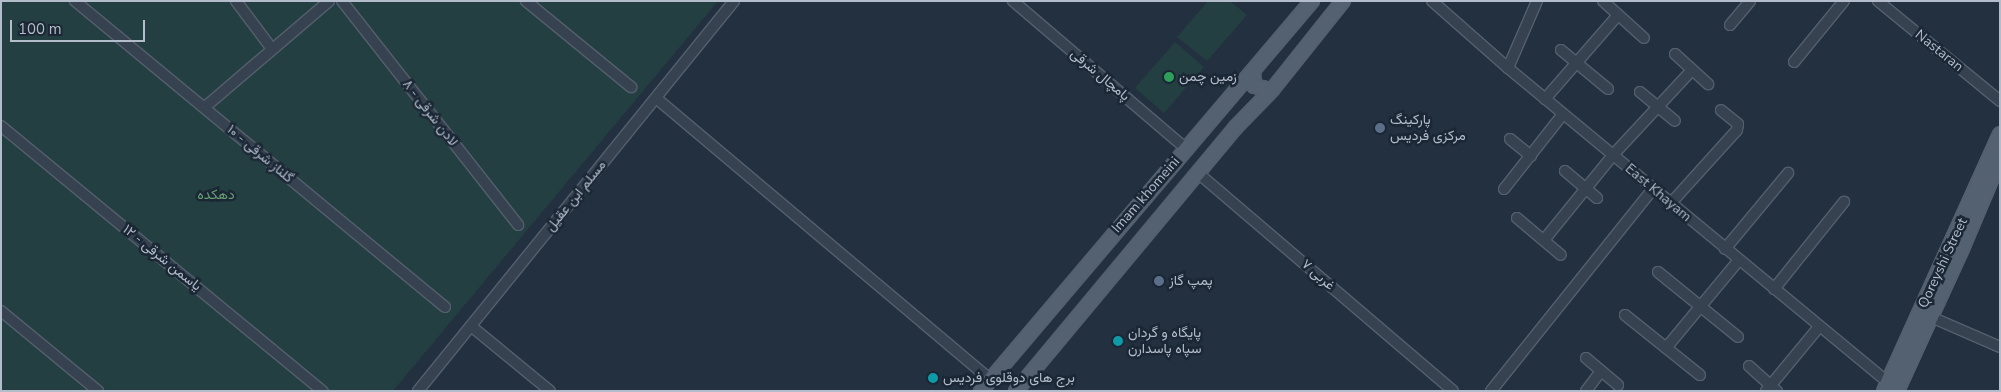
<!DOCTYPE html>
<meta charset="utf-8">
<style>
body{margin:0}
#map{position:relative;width:2001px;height:392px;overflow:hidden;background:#223040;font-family:"Nunito Sans",Vazirmatn,sans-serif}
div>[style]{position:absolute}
.green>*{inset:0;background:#243f41}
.roads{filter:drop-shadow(1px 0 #545f6e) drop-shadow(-1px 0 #545f6e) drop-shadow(0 1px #545f6e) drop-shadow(0 -1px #545f6e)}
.minor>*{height:10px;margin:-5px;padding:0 5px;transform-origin:5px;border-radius:5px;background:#364250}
.major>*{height:14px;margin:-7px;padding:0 7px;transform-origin:7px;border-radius:7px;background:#546170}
.dots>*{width:14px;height:14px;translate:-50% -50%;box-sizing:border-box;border:2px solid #1b2735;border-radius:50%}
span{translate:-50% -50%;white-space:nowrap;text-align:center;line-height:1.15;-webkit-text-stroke:5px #1b2735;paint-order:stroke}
.street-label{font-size:14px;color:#b2bccb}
.poi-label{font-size:14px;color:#b2bccb}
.left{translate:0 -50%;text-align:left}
.park-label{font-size:14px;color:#679e71}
.frame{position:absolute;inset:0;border:2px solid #b2bccb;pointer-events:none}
.scale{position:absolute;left:10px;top:20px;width:135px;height:22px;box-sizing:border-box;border:2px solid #b2bccb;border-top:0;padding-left:6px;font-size:15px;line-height:18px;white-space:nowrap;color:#b2bccb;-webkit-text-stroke:4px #1b2735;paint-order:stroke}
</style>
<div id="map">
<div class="green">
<div style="clip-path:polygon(1px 1px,718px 1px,393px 391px,1px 391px)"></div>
<div style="clip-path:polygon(1208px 1px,1230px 1px,1247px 15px,1207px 61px,1177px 37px)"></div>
<div style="clip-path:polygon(1175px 42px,1204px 67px,1164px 113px,1135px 88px)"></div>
</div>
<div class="roads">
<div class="minor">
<div style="left:75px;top:1px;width:480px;rotate:39.6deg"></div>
<div style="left:236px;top:1px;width:60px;rotate:53.1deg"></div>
<div style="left:342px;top:1px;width:285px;rotate:51.8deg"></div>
<div style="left:526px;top:1px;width:136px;rotate:39.3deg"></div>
<div style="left:1013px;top:1px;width:228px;rotate:40.5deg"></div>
<div style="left:1432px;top:1px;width:101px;rotate:41.4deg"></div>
<div style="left:1508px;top:68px;width:493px;rotate:39.6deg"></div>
<div style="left:1603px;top:1px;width:55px;rotate:42.1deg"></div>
<div style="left:1878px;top:1px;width:158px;rotate:39.3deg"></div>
<div style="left:1730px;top:25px;width:31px;rotate:-50deg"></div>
<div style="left:1561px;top:50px;width:61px;rotate:39.7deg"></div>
<div style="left:1675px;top:54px;width:45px;rotate:42.3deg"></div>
<div style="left:1794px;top:62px;width:79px;rotate:-50.7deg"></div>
<div style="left:1508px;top:68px;width:73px;rotate:-66.6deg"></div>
<div style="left:1640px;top:92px;width:45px;rotate:39.6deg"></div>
<div style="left:656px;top:98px;width:436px;rotate:40.1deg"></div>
<div style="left:1545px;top:99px;width:111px;rotate:-49deg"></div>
<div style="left:205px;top:107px;width:163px;rotate:-40.5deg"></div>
<div style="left:1px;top:126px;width:417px;rotate:39.5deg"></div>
<div style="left:1510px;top:139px;width:27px;rotate:39deg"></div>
<div style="left:1565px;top:171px;width:42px;rotate:40.2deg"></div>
<div style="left:1198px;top:173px;width:335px;rotate:40.5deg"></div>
<div style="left:1504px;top:189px;width:95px;rotate:-51.8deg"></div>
<div style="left:1671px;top:203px;width:98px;rotate:-47.9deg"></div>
<div style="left:1737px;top:130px;width:6px;rotate:-81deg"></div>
<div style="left:1738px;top:124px;width:22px;rotate:-141deg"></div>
<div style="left:1517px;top:218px;width:57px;rotate:40.1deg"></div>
<div style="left:1544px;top:240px;width:109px;rotate:-50.9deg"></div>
<div style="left:1613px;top:155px;width:116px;rotate:-47.1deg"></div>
<div style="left:1725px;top:249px;width:99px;rotate:-50.3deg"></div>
<div style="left:1658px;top:272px;width:103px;rotate:39.1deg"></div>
<div style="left:1774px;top:289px;width:112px;rotate:-51.2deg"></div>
<div style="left:1px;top:311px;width:126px;rotate:39.5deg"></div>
<div style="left:1625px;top:315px;width:96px;rotate:38.7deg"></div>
<div style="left:1931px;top:317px;width:75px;rotate:23.5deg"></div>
<div style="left:471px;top:326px;width:102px;rotate:39.4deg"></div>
<div style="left:1666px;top:348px;width:114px;rotate:-50.3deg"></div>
<div style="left:1586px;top:358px;width:42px;rotate:40.2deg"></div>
<div style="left:1749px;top:366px;width:38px;rotate:42deg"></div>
<div style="left:418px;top:391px;width:502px;rotate:-50.98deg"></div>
<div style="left:1491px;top:391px;width:259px;rotate:-51.3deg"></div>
<div style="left:1586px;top:391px;width:25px;rotate:-53deg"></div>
<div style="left:1766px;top:391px;width:83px;rotate:-50.4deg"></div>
</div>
<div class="major">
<div style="left:1253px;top:71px;width:15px;rotate:86deg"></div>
<div style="left:1254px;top:86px;width:18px;rotate:13deg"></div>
<div style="left:981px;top:391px;width:512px;rotate:-49.68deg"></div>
<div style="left:1016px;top:391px;width:342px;rotate:-50.2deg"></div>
<div style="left:1235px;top:128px;width:53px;rotate:-45.8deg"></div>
<div style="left:1272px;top:90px;width:114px;rotate:-51.4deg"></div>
<div style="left:1884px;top:391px;width:282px;rotate:-65.7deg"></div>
<div style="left:1897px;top:391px;width:156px;rotate:-65.4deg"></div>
<div style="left:1962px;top:249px;width:98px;rotate:-67.1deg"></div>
</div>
</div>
<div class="dots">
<div style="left:1169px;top:77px;background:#2e9e5b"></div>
<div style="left:1380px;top:128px;background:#5c6f8a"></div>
<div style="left:1159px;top:281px;background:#5c6f8a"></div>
<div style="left:1118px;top:341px;background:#0f9aa8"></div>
<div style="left:933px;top:378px;background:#0f9aa8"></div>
</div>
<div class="street-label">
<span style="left:1939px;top:51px;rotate:39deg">Nastaran</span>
<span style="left:1100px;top:75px;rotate:40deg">پامچال شرقی</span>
<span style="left:430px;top:113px;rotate:52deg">لادن شرقی - ۸</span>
<span style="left:260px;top:154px;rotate:40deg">گلناز شرقی - ۱۰</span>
<span style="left:1658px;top:193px;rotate:40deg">East Khayam</span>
<span style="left:1146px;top:195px;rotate:-49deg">Imam khomeini</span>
<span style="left:576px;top:196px;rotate:-51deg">مسلم ابن عقیل</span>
<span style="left:162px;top:258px;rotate:39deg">یاسمن شرقی - ۱۲</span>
<span style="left:1943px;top:263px;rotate:-65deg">Qoreyshi Street</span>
<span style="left:1318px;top:275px;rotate:41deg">۷ غربی</span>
</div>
<div class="poi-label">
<span class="left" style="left:1179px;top:77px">زمین چمن</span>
<span class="left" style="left:1390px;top:128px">پارکینگ<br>مرکزی فردیس</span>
<span class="left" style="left:1169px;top:281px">پمپ گاز</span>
<span class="left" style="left:1128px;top:341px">پایگاه و گردان<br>سپاه پاسدارن</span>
<span class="left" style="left:943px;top:378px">برج های دوقلوی فردیس</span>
</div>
<div class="park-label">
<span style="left:216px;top:195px">دهکده</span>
</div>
<div class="frame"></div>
<div class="scale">100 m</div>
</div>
